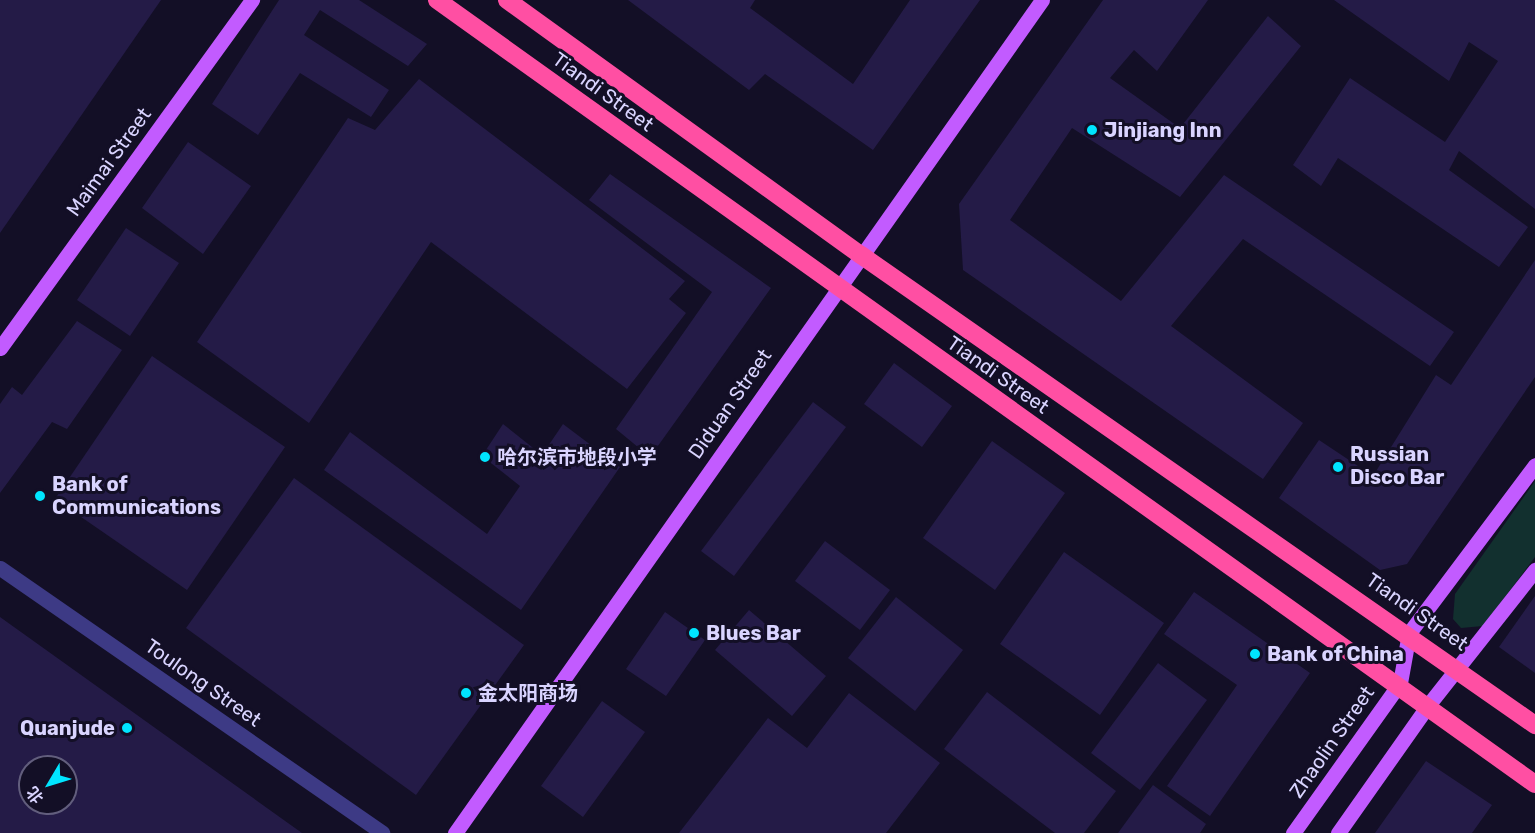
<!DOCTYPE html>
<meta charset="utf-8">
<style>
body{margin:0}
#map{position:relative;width:1535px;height:833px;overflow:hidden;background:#130f26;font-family:Rubik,"Noto Sans SC",sans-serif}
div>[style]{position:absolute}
.green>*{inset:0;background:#12302f}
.building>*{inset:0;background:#241b47}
.minor>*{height:15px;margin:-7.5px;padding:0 7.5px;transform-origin:7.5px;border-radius:7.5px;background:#3d3a85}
.major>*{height:15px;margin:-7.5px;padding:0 7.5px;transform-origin:7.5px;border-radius:7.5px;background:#c25bff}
.highway>*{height:18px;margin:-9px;padding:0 9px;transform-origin:9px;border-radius:9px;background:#ff4fa3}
.dots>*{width:16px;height:16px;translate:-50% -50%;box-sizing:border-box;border:3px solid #130f26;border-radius:50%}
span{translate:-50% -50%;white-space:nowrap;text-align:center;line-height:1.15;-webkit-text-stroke:6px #130f26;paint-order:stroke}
.street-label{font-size:20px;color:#d9d4ff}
.poi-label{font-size:20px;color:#d9d4ff;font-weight:700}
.left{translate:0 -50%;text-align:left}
.right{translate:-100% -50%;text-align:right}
.north{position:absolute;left:18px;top:755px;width:60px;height:60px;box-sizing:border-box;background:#130f26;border:2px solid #625e7d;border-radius:50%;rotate:232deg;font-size:16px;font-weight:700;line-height:24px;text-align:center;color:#d9d4ff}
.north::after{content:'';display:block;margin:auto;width:21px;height:27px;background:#00e5ff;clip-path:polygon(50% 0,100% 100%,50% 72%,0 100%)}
</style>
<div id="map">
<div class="green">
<div style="clip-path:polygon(1535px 481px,1535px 557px,1483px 626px,1461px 628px,1453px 619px,1455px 594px)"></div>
</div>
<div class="building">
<div style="clip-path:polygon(0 0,161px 0,0 233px)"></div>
<div style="clip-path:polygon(279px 0,359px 0,427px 44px,408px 66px,320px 10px,304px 35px,389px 90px,371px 117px,300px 73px,258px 135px,212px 104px)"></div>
<div style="clip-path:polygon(628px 0,755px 0,750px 8px,853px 84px,910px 0,980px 0,873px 150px,765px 74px,749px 90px)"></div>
<div style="clip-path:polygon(1103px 0,1208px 0,1157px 71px,1134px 50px,1110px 78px,1180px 128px,1268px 16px,1301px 46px,1180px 197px,1072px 128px,1010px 220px,1121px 301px,1224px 175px,1454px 332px,1430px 366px,1243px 239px,1171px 326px,1303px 423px,1263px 479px,963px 270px,959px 204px)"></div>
<div style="clip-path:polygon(1334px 0,1535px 0,1535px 209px,1459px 151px,1449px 170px,1528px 227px,1499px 267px,1338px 158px,1321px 186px,1293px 165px,1350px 78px,1445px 142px,1498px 61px,1469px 42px,1449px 81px)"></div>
<div style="clip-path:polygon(419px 79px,685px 281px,669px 299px,686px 313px,627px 389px,431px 242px,309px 423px,197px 342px,348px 118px,375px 130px)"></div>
<div style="clip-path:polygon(188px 142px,251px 186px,203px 254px,142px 208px)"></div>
<div style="clip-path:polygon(610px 174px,771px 288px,650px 457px,616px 429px,712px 292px,589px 200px)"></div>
<div style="clip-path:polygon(126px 228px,179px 263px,130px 336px,77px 300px)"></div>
<div style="clip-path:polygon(1535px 260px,1535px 377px,1407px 564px,1380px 570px,1279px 498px,1319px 440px,1373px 476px,1436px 375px,1451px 385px)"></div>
<div style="clip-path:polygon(77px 321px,122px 350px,67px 429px,52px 422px,0 493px,0 404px,12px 387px,22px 395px)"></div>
<div style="clip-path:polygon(152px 356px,285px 447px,187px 590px,55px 499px)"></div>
<div style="clip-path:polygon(894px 363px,952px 406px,922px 447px,864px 404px)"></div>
<div style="clip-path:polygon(813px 402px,846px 427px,734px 576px,701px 551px)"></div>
<div style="clip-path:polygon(503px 424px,542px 455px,563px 424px,620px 467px,521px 610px,324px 470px,350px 432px,487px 534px,520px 486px,482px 456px)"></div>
<div style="clip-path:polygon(992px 441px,1065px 493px,995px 590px,923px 538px)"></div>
<div style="clip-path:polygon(294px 478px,524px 645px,416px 795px,186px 628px)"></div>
<div style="clip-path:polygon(825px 541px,890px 590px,860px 630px,795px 581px)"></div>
<div style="clip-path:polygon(1064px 552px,1164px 623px,1100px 715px,1000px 644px)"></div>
<div style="clip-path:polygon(1194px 592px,1310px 673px,1210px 816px,1167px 786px,1237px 685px,1164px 634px)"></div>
<div style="clip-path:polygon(1535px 596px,1535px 673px,1499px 647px)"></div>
<div style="clip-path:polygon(896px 597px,963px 650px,915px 711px,848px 658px)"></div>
<div style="clip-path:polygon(749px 610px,826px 676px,792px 716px,715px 650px)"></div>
<div style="clip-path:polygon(665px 612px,705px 640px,666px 696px,626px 669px)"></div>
<div style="clip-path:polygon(evenodd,0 617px,302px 833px,0 833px,0 617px,30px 767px,66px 767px,66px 803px,30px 803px,30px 767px)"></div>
<div style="clip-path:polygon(1158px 663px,1207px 700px,1140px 790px,1091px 753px)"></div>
<div style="clip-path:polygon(987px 692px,1116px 791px,1084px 833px,1055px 833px,944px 749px)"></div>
<div style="clip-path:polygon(849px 693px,940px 763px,886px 833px,679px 833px,768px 718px,807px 748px)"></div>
<div style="clip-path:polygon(602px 701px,645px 732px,583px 817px,541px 786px)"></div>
<div style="clip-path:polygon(1426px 761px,1492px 805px,1472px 833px,1375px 833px)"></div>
<div style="clip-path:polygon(1153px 785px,1206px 824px,1200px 833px,1118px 833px)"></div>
</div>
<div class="minor">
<div style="left:0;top:568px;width:465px;rotate:34.7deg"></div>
</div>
<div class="major">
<div style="left:0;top:348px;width:430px;rotate:-54.1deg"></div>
<div style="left:455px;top:833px;width:1019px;rotate:-54.83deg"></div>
<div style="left:1293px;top:833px;width:184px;rotate:-54.5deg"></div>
<div style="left:1400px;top:683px;width:51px;rotate:-79.8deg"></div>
<div style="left:1409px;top:633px;width:210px;rotate:-53.1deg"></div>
<div style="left:1338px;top:833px;width:158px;rotate:-54.8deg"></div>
<div style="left:1429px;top:704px;width:171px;rotate:-51.7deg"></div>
</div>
<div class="highway">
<div style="left:437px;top:0;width:1349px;rotate:35.53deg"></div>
<div style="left:507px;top:0;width:436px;rotate:35.8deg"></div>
<div style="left:861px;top:255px;width:822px;rotate:34.89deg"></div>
</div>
<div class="dots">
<div style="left:1092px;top:130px;background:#00e5ff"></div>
<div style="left:485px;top:457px;background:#00e5ff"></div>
<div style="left:1338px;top:467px;background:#00e5ff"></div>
<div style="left:40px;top:496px;background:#00e5ff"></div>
<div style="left:694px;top:633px;background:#00e5ff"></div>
<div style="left:1255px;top:654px;background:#00e5ff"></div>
<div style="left:466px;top:693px;background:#00e5ff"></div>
<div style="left:127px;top:728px;background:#00e5ff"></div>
</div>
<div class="street-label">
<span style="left:603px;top:92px;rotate:36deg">Tiandi Street</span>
<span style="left:109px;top:162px;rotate:-54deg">Maimai Street</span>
<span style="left:998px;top:375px;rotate:35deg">Tiandi Street</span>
<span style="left:730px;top:404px;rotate:-55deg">Diduan Street</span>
<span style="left:1417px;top:612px;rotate:35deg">Tiandi Street</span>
<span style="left:203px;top:683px;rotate:35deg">Toulong Street</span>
<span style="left:1332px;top:742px;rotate:-55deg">Zhaolin Street</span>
</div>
<div class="poi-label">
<span class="left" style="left:1104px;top:130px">Jinjiang Inn</span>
<span class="left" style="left:1350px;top:466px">Russian<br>Disco Bar</span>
<span class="left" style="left:497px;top:457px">哈尔滨市地段小学</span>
<span class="left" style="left:52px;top:496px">Bank of<br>Communications</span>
<span class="left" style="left:706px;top:633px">Blues Bar</span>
<span class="left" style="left:1267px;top:654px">Bank of China</span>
<span class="left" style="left:478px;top:693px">金太阳商场</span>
<span class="right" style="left:115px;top:728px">Quanjude</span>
</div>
<div class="north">北</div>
</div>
